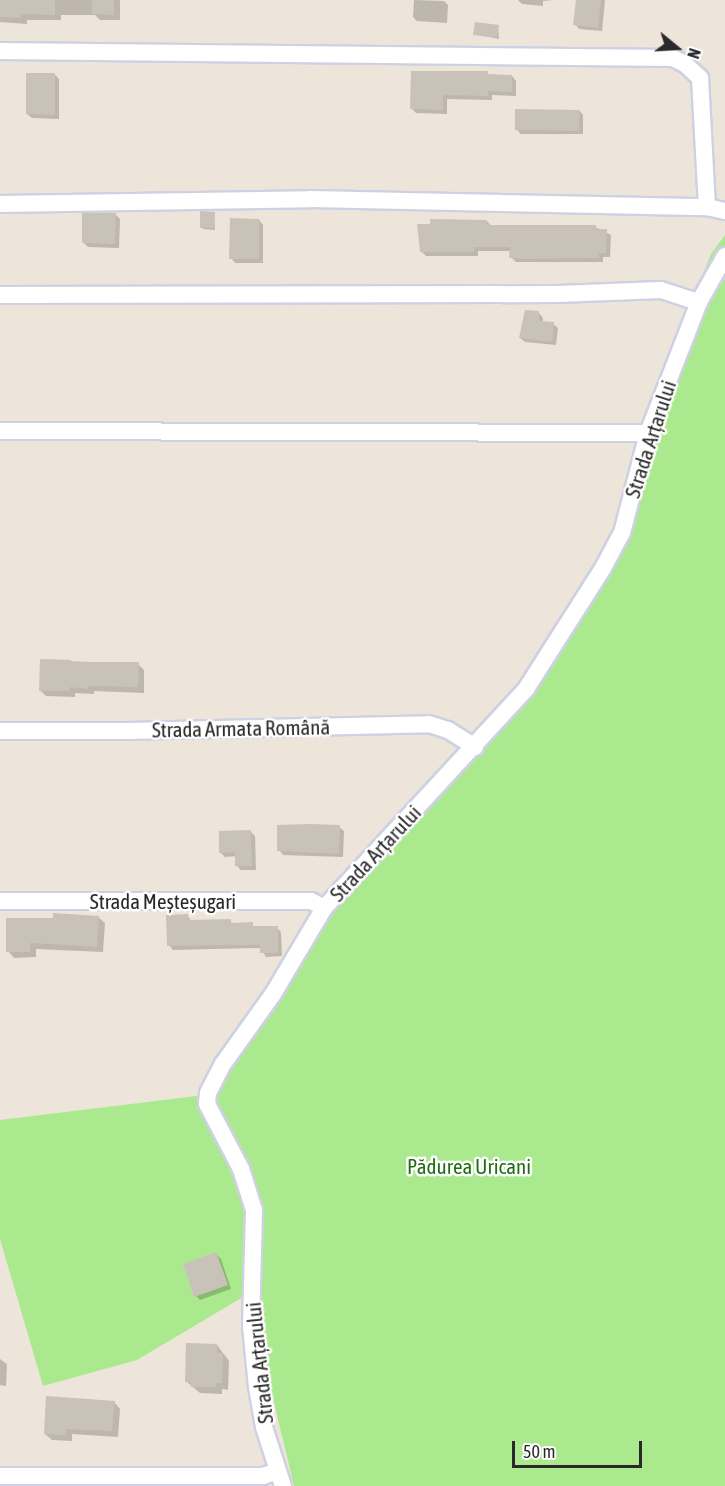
<!DOCTYPE html>
<meta charset="utf-8">
<style>
body{margin:0}
#map{position:relative;width:725px;height:1486px;overflow:hidden;background:#ede5d9;font-family:"Asap Condensed",sans-serif}
div>[style]{position:absolute}
.green>*{inset:0;background:#abe98f}
.shadow>*{inset:0;background:#0003}
.building>*{inset:0;background:#c8c2b9}
.roads{filter:drop-shadow(2px 0 #ced1e3) drop-shadow(-2px 0 #ced1e3) drop-shadow(0 2px #ced1e3) drop-shadow(0 -2px #ced1e3)}
.street>*{height:16px;margin:-8px;padding:0 8px;transform-origin:8px;border-radius:8px;background:#fff}
span{translate:-50% -50%;white-space:nowrap;text-align:center;line-height:1.15;-webkit-text-stroke:5px #fff;paint-order:stroke}
.street-label{font-size:21px;color:#292929}
.park-label{font-size:21px;color:#226c13}
.north{position:absolute;left:647px;top:18px;width:60px;height:60px;-webkit-text-stroke:4px #fff;paint-order:stroke;rotate:108deg;font-size:16px;font-weight:700;line-height:24px;text-align:center;color:#292929}
.north::after{content:'';display:block;margin:auto;width:21px;height:27px;background:#292929;clip-path:polygon(50% 0,100% 100%,50% 72%,0 100%)}
.scale{position:absolute;left:512px;top:1441px;width:130px;height:27px;box-sizing:border-box;border:3px solid #292929;border-top:0;padding-left:8px;font-size:18px;line-height:21px;white-space:nowrap;color:#292929;-webkit-text-stroke:4px #fff;paint-order:stroke}
</style>
<div id="map">
<div class="green">
<div style="clip-path:polygon(725px 235px,725px 1486px,294px 1486px,248px 1294px,137px 1360px,43px 1386px,0 1239px,0 1120px,213px 1094px,324px 918px,478px 749px,617px 532px,643px 423px,711px 254px)"></div>
</div>
<div class="shadow">
<div style="clip-path:polygon(0 0,120px 0,120px 20px,100px 20px,95px 15px,61px 15px,61px 20px,27px 20px,27px 24px,0 22px)"></div>
<div style="clip-path:polygon(414px 0,444px 1px,448px 5px,447px 23px,417px 21px,413px 17px)"></div>
<div style="clip-path:polygon(518px 0,553px 0,543px 1px,543px 6px,522px 4px)"></div>
<div style="clip-path:polygon(577px 0,605px 0,602px 31px,579px 29px,575px 24px)"></div>
<div style="clip-path:polygon(498px 27px,499px 39px,475px 34px)"></div>
<div style="clip-path:polygon(487px 73px,491px 76px,512px 76px,516px 81px,516px 96px,492px 95px,492px 100px,447px 99px,447px 114px,416px 113px,412px 109px)"></div>
<div style="clip-path:polygon(55px 75px,59px 79px,59px 119px,32px 118px,27px 114px)"></div>
<div style="clip-path:polygon(580px 111px,583px 115px,583px 134px,521px 134px,517px 130px)"></div>
<div style="clip-path:polygon(214px 213px,215px 230px,203px 229px,201px 227px)"></div>
<div style="clip-path:polygon(115px 214px,120px 219px,119px 248px,88px 247px,83px 242px)"></div>
<div style="clip-path:polygon(259px 220px,263px 225px,263px 263px,235px 263px,231px 258px)"></div>
<div style="clip-path:polygon(487px 221px,492px 227px,595px 227px,611px 235px,610px 257px,603px 257px,603px 262px,516px 262px,511px 257px,511px 251px,478px 251px,478px 256px,426px 256px,421px 251px)"></div>
<div style="clip-path:polygon(539px 313px,543px 318px,543px 323px,553px 324px,558px 328px,556px 345px,525px 342px,520px 338px,522px 324px,525px 325px)"></div>
<div style="clip-path:polygon(41px 660px,138px 664px,144px 670px,144px 693px,94px 691px,94px 694px,75px 693px,75px 697px,46px 696px,40px 690px)"></div>
<div style="clip-path:polygon(339px 827px,344px 831px,343px 857px,283px 855px,279px 850px)"></div>
<div style="clip-path:polygon(250px 831px,255px 836px,256px 870px,241px 870px,237px 866px,237px 856px,225px 857px,220px 852px)"></div>
<div style="clip-path:polygon(187px 915px,191px 921px,230px 921px,234px 925px,277px 928px,281px 932px,282px 956px,266px 957px,261px 948px,173px 950px,169px 945px)"></div>
<div style="clip-path:polygon(98px 917px,105px 923px,103px 952px,36px 949px,36px 957px,14px 958px,8px 951px)"></div>
<div style="clip-path:polygon(216px 1254px,221px 1259px,231px 1289px,200px 1300px,196px 1296px)"></div>
<div style="clip-path:polygon(217px 1345px,229px 1361px,228px 1390px,222px 1389px,222px 1394px,200px 1393px,187px 1382px)"></div>
<div style="clip-path:polygon(0 1359px,7px 1364px,6px 1386px,0 1385px)"></div>
<div style="clip-path:polygon(114px 1402px,120px 1409px,118px 1437px,72px 1434px,72px 1441px,52px 1440px,45px 1434px)"></div>
</div>
<div class="building">
<div style="clip-path:polygon(0 0,55px 0,55px 15px,21px 14px,21px 18px,0 17px)"></div>
<div style="clip-path:polygon(92px 0,114px 0,114px 15px,92px 14px)"></div>
<div style="clip-path:polygon(576px 0,601px 0,598px 28px,573px 25px)"></div>
<div style="clip-path:polygon(475px 22px,499px 25px,497px 38px,473px 35px)"></div>
<div style="clip-path:polygon(411px 71px,488px 71px,488px 74px,512px 75px,512px 92px,488px 91px,488px 96px,443px 95px,443px 110px,410px 109px)"></div>
<div style="clip-path:polygon(26px 73px,55px 73px,55px 115px,26px 114px)"></div>
<div style="clip-path:polygon(515px 109px,580px 110px,579px 131px,515px 130px)"></div>
<div style="clip-path:polygon(200px 211px,215px 212px,214px 228px,200px 228px)"></div>
<div style="clip-path:polygon(82px 213px,116px 213px,115px 244px,82px 243px)"></div>
<div style="clip-path:polygon(230px 218px,259px 219px,259px 259px,229px 259px)"></div>
<div style="clip-path:polygon(430px 219px,487px 220px,487px 225px,596px 225px,596px 229px,607px 229px,606px 253px,599px 253px,599px 258px,525px 259px,509px 258px,510px 247px,474px 247px,474px 252px,420px 252px,417px 224px,430px 224px)"></div>
<div style="clip-path:polygon(525px 310px,539px 311px,539px 321px,554px 322px,552px 342px,519px 338px)"></div>
<div style="clip-path:polygon(40px 659px,71px 660px,70px 662px,139px 662px,138px 687px,88px 686px,88px 689px,70px 687px,69px 691px,39px 691px)"></div>
<div style="clip-path:polygon(311px 824px,340px 825px,339px 854px,277px 851px,277px 825px)"></div>
<div style="clip-path:polygon(251px 830px,252px 866px,235px 866px,235px 852px,219px 853px,219px 831px)"></div>
<div style="clip-path:polygon(53px 913px,99px 916px,97px 947px,30px 943px,30px 952px,6px 952px,6px 918px,53px 918px)"></div>
<div style="clip-path:polygon(188px 914px,188px 920px,231px 919px,231px 923px,253px 922px,253px 926px,278px 926px,278px 953px,260px 953px,260px 945px,167px 946px,166px 915px)"></div>
<div style="clip-path:polygon(216px 1252px,228px 1285px,194px 1297px,183px 1264px)"></div>
<div style="clip-path:polygon(186px 1343px,217px 1344px,217px 1353px,223px 1353px,222px 1383px,216px 1383px,215px 1387px,191px 1387px,191px 1382px,185px 1382px)"></div>
<div style="clip-path:polygon(46px 1396px,115px 1401px,112px 1431px,66px 1429px,66px 1435px,44px 1434px)"></div>
</div>
<div class="roads">
<div class="street">
<div style="left:0;top:51px;width:673px;rotate:0.6deg"></div>
<div style="left:673px;top:58px;width:13px;rotate:27deg"></div>
<div style="left:685px;top:64px;width:21px;rotate:43deg"></div>
<div style="left:700px;top:78px;width:129px;rotate:86.9deg"></div>
<div style="left:707px;top:207px;width:18px;rotate:13deg"></div>
<div style="left:0;top:204px;width:310px;rotate:-0.9deg"></div>
<div style="left:310px;top:199px;width:397px;rotate:1.2deg"></div>
<div style="left:0;top:295px;width:558px;rotate:-0.1deg"></div>
<div style="left:558px;top:294px;width:103px;rotate:-2.2deg"></div>
<div style="left:661px;top:290px;width:40px;rotate:18deg"></div>
<div style="left:0;top:431px;width:648px;rotate:0.18deg"></div>
<div style="left:0;top:731px;width:127px"></div>
<div style="left:127px;top:731px;width:302px;rotate:-1.3deg"></div>
<div style="left:429px;top:724px;width:20px;rotate:18deg"></div>
<div style="left:448px;top:730px;width:32px;rotate:32deg"></div>
<div style="left:0;top:901px;width:311px"></div>
<div style="left:311px;top:901px;width:15px;rotate:28deg"></div>
<div style="left:0;top:1476px;width:263px"></div>
<div style="left:263px;top:1476px;width:15px;rotate:-20deg"></div>
<div style="left:283px;top:1486px;width:62px;rotate:-107.9deg"></div>
<div style="left:264px;top:1427px;width:41px;rotate:-99.9deg"></div>
<div style="left:257px;top:1387px;width:61px;rotate:-95.6deg"></div>
<div style="left:251px;top:1326px;width:116px;rotate:-88.5deg"></div>
<div style="left:254px;top:1210px;width:43px;rotate:-107.6deg"></div>
<div style="left:241px;top:1169px;width:73px;rotate:-117.6deg"></div>
<div style="left:207px;top:1104px;width:11px;rotate:-85deg"></div>
<div style="left:208px;top:1093px;width:33px;rotate:-63deg"></div>
<div style="left:223px;top:1064px;width:86px;rotate:-54.5deg"></div>
<div style="left:273px;top:994px;width:100px;rotate:-59.3deg"></div>
<div style="left:324px;top:908px;width:298px;rotate:-47.3deg"></div>
<div style="left:526px;top:689px;width:143px;rotate:-57.5deg"></div>
<div style="left:603px;top:568px;width:40px;rotate:-62deg"></div>
<div style="left:622px;top:533px;width:103px;rotate:-75.4deg"></div>
<div style="left:648px;top:433px;width:93px;rotate:-68.7deg"></div>
<div style="left:682px;top:346px;width:47px;rotate:-68.9deg"></div>
<div style="left:699px;top:302px;width:53px;rotate:-60.5deg"></div>
</div>
</div>
<div class="street-label">
<span style="left:650px;top:439px;rotate:-72deg">Strada Arțarului</span>
<span style="left:241px;top:728px;rotate:-1deg">Strada Armata Română</span>
<span style="left:375px;top:853px;rotate:-47deg">Strada Arțarului</span>
<span style="left:163px;top:901px">Strada Meșteșugari</span>
<span style="left:259px;top:1363px;rotate:-96deg">Strada Arțarului</span>
</div>
<div class="park-label">
<span style="left:469px;top:1166px">Pădurea Uricani</span>
</div>
<div class="north">N</div>
<div class="scale">50 m</div>
</div>
